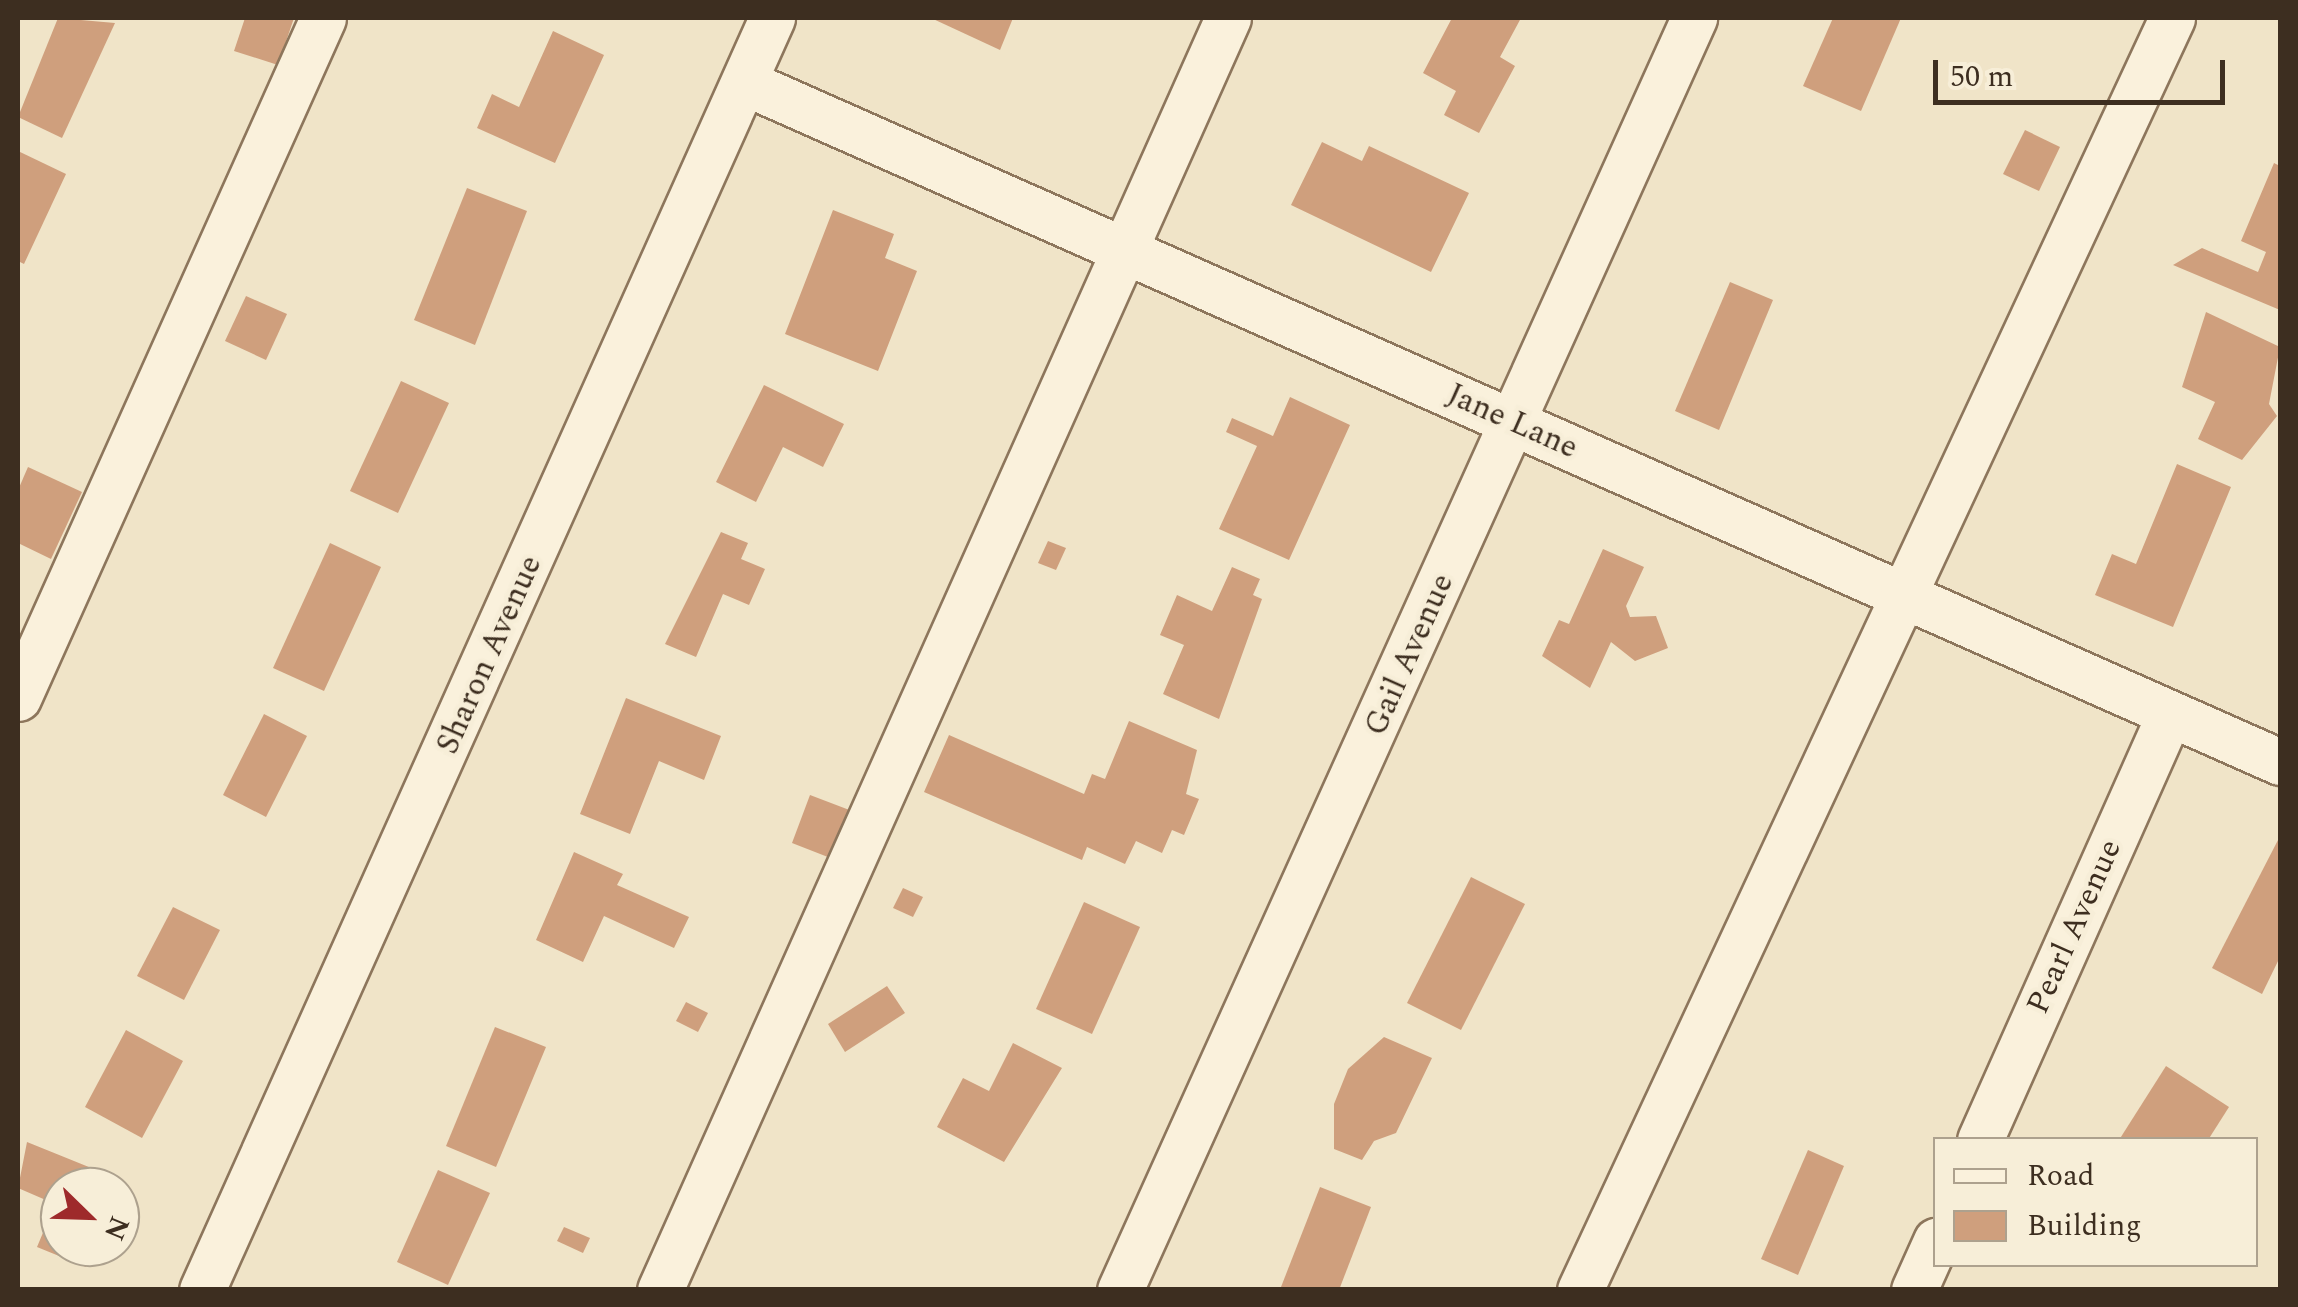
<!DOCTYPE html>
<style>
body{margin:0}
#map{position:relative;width:2298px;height:1307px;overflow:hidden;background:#f0e4c8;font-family:Spectral,serif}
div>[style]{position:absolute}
.building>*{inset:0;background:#cf9f7d}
.roads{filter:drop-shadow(2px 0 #8d765c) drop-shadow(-2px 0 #8d765c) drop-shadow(0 2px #8d765c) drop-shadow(0 -2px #8d765c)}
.minor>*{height:45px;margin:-22.5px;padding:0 22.5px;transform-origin:22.5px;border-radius:22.5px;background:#faf1dc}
span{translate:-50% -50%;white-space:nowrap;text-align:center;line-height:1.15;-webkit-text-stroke:9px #f7eed8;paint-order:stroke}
.street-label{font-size:32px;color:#3d2e20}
.frame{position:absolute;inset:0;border:20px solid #3d2e20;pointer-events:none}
.legend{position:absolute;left:1933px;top:1137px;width:325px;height:130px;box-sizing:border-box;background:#f7eed8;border:2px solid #ada18e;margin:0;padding:12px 18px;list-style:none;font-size:30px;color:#3d2e20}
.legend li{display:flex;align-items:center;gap:20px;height:50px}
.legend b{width:50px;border:2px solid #ada18e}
.north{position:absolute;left:40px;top:1167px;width:100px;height:100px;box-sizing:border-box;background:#f7eed8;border:2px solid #ada18e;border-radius:50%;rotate:113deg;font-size:28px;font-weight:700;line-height:40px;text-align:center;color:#3d2e20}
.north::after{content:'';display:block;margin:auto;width:35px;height:45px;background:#9e2a2b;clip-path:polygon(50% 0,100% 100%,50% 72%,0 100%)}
.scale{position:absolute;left:1933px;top:60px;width:292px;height:45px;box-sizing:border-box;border:5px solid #3d2e20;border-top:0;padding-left:12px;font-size:30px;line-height:35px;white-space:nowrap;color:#3d2e20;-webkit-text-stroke:8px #f7eed8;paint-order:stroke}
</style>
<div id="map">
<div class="building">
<div style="clip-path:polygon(58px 18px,115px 23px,62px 138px,18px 117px)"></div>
<div style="clip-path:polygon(245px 18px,294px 18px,278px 65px,234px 51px)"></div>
<div style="clip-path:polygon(931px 18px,1013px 18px,1000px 50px)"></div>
<div style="clip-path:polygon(1452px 18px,1521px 18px,1500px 57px,1515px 66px,1479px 133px,1444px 115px,1456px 91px,1423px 73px)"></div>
<div style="clip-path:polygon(1833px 18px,1901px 18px,1861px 111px,1803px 86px)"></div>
<div style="clip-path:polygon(553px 31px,604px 55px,555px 163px,477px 128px,492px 94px,519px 107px)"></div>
<div style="clip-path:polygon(2025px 130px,2060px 147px,2039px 191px,2003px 174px)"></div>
<div style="clip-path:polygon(1322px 142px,1362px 161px,1369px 146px,1469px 193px,1431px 272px,1291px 205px)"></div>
<div style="clip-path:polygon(18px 151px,66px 174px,24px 264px,18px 261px)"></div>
<div style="clip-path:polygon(2274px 163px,2280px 166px,2280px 310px,2173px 265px,2202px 248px,2258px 272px,2266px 252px,2241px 241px)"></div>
<div style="clip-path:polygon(467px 188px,527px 211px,475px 345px,414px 320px)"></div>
<div style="clip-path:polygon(833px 210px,894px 234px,885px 258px,917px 271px,878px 371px,785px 334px)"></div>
<div style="clip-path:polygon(1730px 282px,1773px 300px,1719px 430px,1675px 411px)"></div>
<div style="clip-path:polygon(246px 296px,287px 314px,266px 360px,225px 341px)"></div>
<div style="clip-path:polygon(2206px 312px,2280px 347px,2269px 404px,2277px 416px,2242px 460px,2198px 439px,2215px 402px,2182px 387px)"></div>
<div style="clip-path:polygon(401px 381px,449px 403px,398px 513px,350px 491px)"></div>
<div style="clip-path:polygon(764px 385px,844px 424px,823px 467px,783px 447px,756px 502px,716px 482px)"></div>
<div style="clip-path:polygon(1290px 397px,1350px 425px,1289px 560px,1219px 529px,1257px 446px,1226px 432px,1232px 418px,1273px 436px)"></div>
<div style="clip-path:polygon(2177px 464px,2231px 487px,2173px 627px,2095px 595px,2112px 554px,2136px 564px)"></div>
<div style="clip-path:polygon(28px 467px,82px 492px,51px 559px,18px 543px,18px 490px)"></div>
<div style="clip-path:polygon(721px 532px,748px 543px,741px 559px,765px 569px,749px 605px,723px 594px,696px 657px,665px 644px)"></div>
<div style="clip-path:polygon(1048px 541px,1066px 548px,1056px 570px,1038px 563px)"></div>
<div style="clip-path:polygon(330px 543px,381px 567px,324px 691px,273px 668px)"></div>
<div style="clip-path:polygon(1603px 549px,1644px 567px,1626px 606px,1630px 617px,1656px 616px,1668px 648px,1635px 661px,1611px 642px,1590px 688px,1542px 656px,1559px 620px,1569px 624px)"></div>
<div style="clip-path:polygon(1232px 567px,1260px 579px,1253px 595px,1262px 599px,1219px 719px,1163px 694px,1184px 645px,1160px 635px,1177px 595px,1212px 611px)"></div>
<div style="clip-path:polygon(626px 698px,721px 736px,704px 780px,659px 761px,630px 834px,580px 814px)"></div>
<div style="clip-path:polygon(264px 714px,307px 736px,266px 817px,223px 795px)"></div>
<div style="clip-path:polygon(1129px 721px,1197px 750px,1186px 794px,1199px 799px,1184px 835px,1172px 830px,1162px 853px,1136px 841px,1125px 864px,1087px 847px,1082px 860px,924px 792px,949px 735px,1084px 794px,1092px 774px,1105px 779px)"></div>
<div style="clip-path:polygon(810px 795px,852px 811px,833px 859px,792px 843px)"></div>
<div style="clip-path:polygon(2278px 840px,2280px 957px,2262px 994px,2212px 968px)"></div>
<div style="clip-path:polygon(574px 852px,623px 874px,617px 885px,689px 917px,674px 948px,604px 916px,583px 962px,536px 940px)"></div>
<div style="clip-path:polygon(1471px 877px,1525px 904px,1461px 1030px,1407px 1003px)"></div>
<div style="clip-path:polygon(903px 888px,923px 897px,913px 917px,893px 908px)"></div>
<div style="clip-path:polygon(1084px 902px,1140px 927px,1092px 1034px,1036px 1009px)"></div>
<div style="clip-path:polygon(173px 907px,220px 930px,184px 1000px,137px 976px)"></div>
<div style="clip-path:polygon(887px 986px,905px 1013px,845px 1052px,828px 1024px)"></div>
<div style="clip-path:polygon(686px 1002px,708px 1013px,698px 1032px,676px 1021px)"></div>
<div style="clip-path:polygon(495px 1027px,546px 1047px,496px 1167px,446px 1146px)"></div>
<div style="clip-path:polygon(126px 1030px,183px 1061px,142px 1138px,85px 1107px)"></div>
<div style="clip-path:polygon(1384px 1037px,1432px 1058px,1396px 1133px,1374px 1141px,1362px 1160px,1334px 1149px,1334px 1104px,1348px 1069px)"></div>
<div style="clip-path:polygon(1013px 1043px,1062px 1068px,1004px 1162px,937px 1127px,963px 1078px,989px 1091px)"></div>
<div style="clip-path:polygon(2166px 1066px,2229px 1107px,2208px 1140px,2119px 1140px)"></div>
<div style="clip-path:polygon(27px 1142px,121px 1180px,60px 1187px,60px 1247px,94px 1247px,86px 1267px,37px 1247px,55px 1204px,18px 1188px)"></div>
<div style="clip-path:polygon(1808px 1150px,1844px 1166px,1798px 1275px,1761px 1259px)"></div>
<div style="clip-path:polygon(438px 1170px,490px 1193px,448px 1285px,397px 1262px)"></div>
<div style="clip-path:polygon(1320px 1187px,1371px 1207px,1339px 1290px,1288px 1290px,1281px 1287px)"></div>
<div style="clip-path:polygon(564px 1227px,590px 1238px,583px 1253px,557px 1241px)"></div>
</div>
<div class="roads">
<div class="minor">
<div style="left:744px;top:82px;width:1680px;rotate:23.88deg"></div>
<div style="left:18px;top:698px;width:745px;rotate:-65.84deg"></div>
<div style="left:1980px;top:1140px;width:465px;rotate:-66deg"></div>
<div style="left:202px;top:1290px;width:1394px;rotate:-65.86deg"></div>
<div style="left:660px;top:1290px;width:1393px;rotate:-65.94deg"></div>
<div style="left:1120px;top:1290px;width:1396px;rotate:-65.71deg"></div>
<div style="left:1580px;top:1290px;width:1403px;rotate:-65.04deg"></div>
<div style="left:1914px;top:1290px;width:54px;rotate:-65.8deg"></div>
</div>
</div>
<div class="street-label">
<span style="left:1512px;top:422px;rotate:24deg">Jane Lane</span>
<span style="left:490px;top:655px;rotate:-66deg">Sharon Avenue</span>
<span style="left:1410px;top:655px;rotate:-66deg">Gail Avenue</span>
<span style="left:2075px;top:927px;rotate:-66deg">Pearl Avenue</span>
</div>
<div class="frame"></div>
<ul class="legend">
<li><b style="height:12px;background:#faf1dc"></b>Road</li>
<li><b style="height:28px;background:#cf9f7d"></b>Building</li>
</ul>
<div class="north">N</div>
<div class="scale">50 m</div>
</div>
